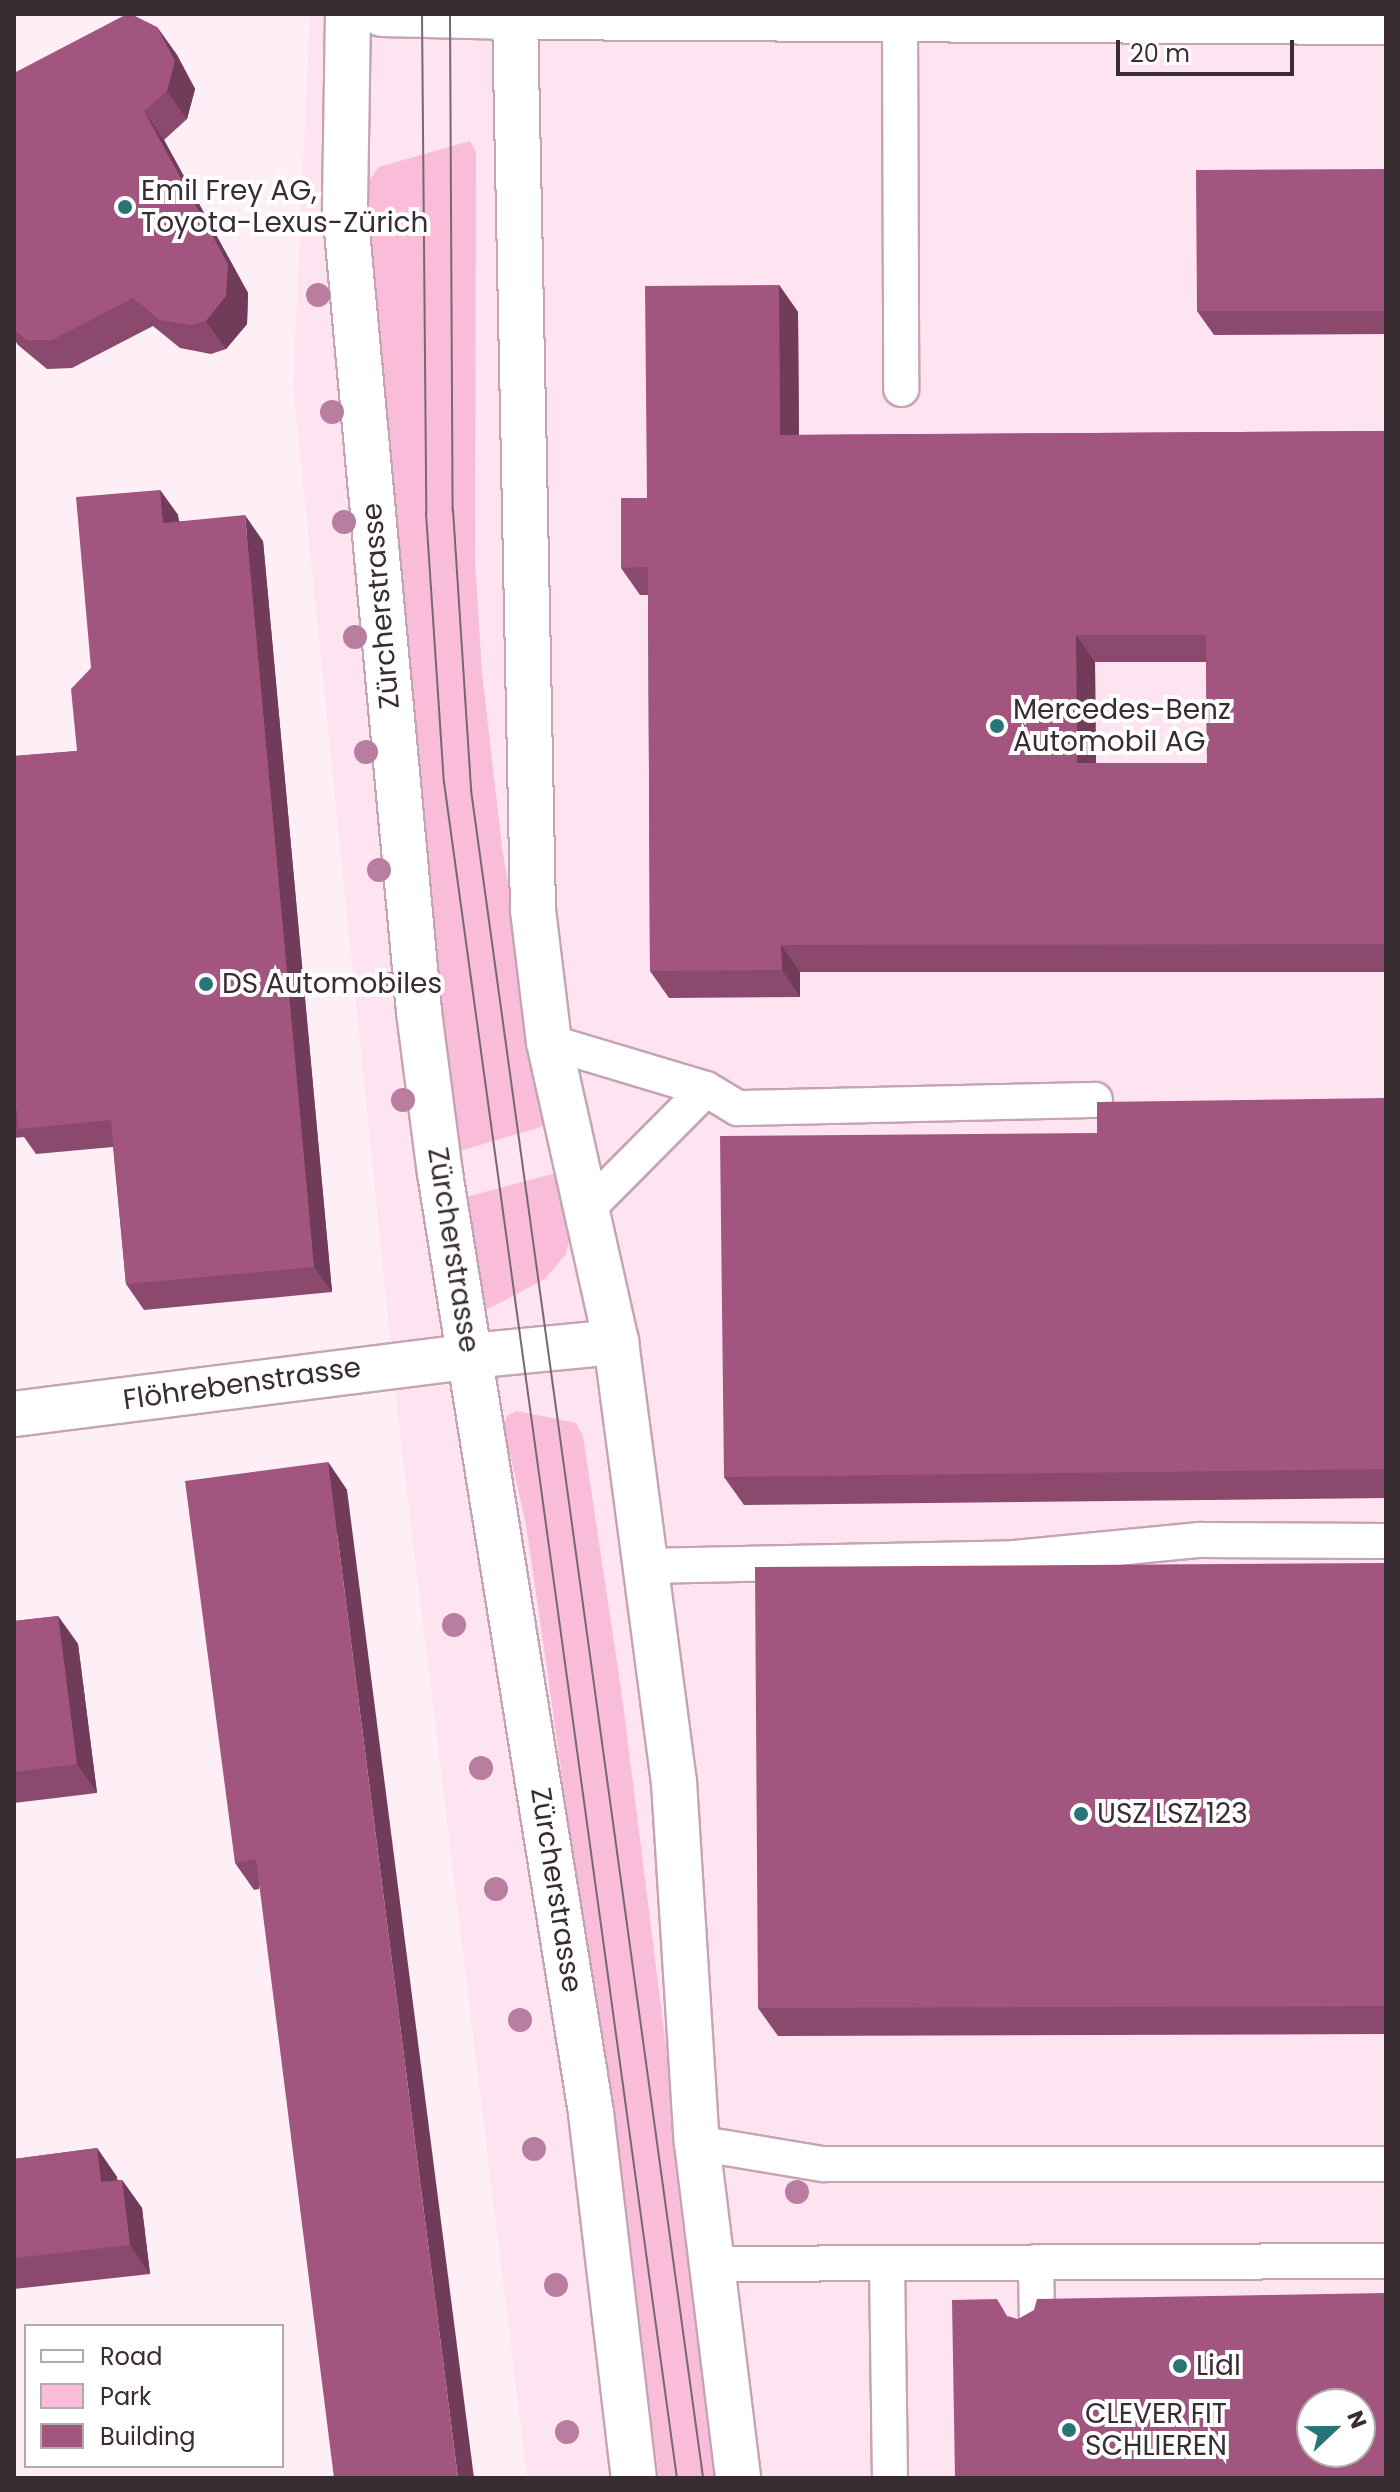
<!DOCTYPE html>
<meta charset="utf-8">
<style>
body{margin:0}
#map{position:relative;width:1400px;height:2492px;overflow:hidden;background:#fdeff5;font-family:Poppins,sans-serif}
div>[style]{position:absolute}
.built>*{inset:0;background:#fee4f0}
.green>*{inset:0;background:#f9bdda}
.roads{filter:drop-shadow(2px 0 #c5a4b4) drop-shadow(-2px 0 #c5a4b4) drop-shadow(0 2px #c5a4b4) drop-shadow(0 -2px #c5a4b4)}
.service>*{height:34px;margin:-17px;padding:0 17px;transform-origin:17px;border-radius:17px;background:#fff}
.minor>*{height:44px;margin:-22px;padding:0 22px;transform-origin:22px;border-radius:22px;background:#fff}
.tertiary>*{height:44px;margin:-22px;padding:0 22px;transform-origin:22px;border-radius:22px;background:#fff}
.secondary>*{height:44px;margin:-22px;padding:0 22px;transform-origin:22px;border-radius:22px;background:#fff}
.tram>*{height:2px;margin:-1px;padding:0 1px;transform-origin:1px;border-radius:1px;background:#76686f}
.trees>*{width:24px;height:24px;margin:-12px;border-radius:50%;background:#b87d9f}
.wall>*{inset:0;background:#8b4a6d}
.shaded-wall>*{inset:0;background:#713c59}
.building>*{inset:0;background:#a2567f}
.dots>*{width:22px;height:22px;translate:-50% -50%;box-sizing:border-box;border:4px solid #fff;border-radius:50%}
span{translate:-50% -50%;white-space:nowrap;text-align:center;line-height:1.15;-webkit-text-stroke:8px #fff;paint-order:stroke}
.poi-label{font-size:28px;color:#3a2c33}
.left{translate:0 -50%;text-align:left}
.street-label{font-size:28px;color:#3a2c33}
.frame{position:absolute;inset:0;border:16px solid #3a2c33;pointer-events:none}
.legend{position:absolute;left:24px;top:2324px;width:260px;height:144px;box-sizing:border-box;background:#fff;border:2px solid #b0abad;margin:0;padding:10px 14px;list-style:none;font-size:24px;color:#3a2c33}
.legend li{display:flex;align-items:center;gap:16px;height:40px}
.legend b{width:40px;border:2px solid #b0abad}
.north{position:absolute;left:1296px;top:2388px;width:80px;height:80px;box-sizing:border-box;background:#fff;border:2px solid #b0abad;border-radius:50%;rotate:68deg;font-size:22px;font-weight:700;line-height:32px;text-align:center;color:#3a2c33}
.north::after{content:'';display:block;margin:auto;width:28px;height:36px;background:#297476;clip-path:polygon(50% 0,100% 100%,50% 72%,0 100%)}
.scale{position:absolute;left:1116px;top:40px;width:178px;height:36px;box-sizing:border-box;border:4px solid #3a2c33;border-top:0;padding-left:10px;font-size:24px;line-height:28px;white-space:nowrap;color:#3a2c33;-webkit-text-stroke:6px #fff;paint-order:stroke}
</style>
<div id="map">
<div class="built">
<div style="clip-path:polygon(evenodd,310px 14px,1386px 14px,1386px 2478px,527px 2478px,400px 1435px,293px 384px,310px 14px,1312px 2404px,1360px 2404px,1360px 2452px,1312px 2452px,1312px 2404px)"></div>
</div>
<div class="green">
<div style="clip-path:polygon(470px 141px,476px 152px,475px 561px,482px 673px,502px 847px,547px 1125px,460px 1151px,439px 1002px,368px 267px,367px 183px,379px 167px)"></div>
<div style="clip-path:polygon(560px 1172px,573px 1222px,566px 1254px,545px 1279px,488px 1309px,482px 1303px,466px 1197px)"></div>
<div style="clip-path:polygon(517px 1411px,576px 1423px,583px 1436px,622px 1696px,720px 2478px,659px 2478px,548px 1676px,526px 1525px,504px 1427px,507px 1416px)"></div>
</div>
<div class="roads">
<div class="service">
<div style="left:900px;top:22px;width:367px;rotate:89.8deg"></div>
<div style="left:549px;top:1042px;width:164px;rotate:16.7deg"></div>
<div style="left:706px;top:1089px;width:37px;rotate:31deg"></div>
<div style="left:738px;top:1108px;width:357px;rotate:-1.3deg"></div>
<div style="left:586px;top:1210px;width:170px;rotate:-45.2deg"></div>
<div style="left:645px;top:1566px;width:370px;rotate:-1.2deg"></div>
<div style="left:1015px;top:1558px;width:186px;rotate:-5.6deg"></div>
<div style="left:1200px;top:1540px;width:186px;rotate:0.3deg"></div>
<div style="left:697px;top:2143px;width:128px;rotate:9.5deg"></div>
<div style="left:823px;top:2164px;width:563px"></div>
<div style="left:1036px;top:2262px;width:66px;rotate:89.1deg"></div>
<div style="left:712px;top:2264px;width:674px;rotate:-0.26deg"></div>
<div style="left:887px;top:2264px;width:214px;rotate:89.2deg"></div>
</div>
<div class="minor">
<div style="left:14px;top:1414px;width:460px;rotate:-7.2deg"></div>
</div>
<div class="tertiary">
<div style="left:515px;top:17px;width:871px;rotate:0.33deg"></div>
</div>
<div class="secondary">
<div style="left:348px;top:14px;width:195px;rotate:90.9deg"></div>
<div style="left:345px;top:209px;width:806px;rotate:84.73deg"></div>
<div style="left:419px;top:1012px;width:162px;rotate:82.6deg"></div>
<div style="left:440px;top:1173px;width:952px;rotate:80.87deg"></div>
<div style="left:591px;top:2113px;width:368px;rotate:83.3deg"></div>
<div style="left:382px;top:14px;width:133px;rotate:1.3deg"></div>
<div style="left:515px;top:14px;width:896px;rotate:88.85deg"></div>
<div style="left:533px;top:910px;width:133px;rotate:83.1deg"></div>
<div style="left:549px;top:1042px;width:307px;rotate:77.4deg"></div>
<div style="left:616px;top:1342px;width:444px;rotate:82.5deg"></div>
<div style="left:674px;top:1782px;width:362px;rotate:86.4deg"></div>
<div style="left:697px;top:2143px;width:337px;rotate:83deg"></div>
<div style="left:470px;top:1356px;width:147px;rotate:-5.5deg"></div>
</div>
</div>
<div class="tram">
<div style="left:422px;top:14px;width:499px;rotate:89.5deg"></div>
<div style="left:426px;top:513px;width:270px;rotate:86.2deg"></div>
<div style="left:444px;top:782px;width:1712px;rotate:82.18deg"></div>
<div style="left:450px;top:14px;width:496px;rotate:89.7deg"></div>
<div style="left:453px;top:510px;width:281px;rotate:86.3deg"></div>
<div style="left:471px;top:790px;width:1704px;rotate:82.17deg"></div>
</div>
<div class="trees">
<div style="left:318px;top:295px"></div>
<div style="left:332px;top:412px"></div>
<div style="left:344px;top:522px"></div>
<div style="left:355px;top:637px"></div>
<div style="left:366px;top:752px"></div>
<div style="left:379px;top:870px"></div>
<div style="left:390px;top:984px"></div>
<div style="left:403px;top:1100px"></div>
<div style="left:454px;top:1625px"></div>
<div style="left:481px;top:1768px"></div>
<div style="left:496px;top:1889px"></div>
<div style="left:520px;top:2020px"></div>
<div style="left:534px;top:2149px"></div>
<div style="left:797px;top:2192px"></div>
<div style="left:556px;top:2285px"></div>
<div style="left:567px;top:2432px"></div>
</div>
<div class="wall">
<div style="clip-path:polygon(157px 27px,177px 55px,195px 89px,187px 119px,164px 140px,248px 293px,247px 324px,226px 349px,211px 354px,180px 348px,153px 326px,72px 368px,47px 369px,18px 345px,14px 339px,14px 73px)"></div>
<div style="clip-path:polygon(1386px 169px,1386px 334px,1214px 335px,1197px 311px)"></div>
<div style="clip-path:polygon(evenodd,779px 285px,798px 312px,799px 435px,1386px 431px,1386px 972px,800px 972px,800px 997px,669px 998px,650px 971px,648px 595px,640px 595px,621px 568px,779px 285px,1095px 662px,1206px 662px,1207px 763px,1096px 763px,1095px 662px)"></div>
<div style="clip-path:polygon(160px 490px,178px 515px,179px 521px,263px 541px,332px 1292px,144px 1310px,126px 1284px,113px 1147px,36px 1154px,24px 1137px,14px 1138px,14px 756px,77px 751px,91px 668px)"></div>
<div style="clip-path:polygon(1386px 1098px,1386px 1498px,744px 1505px,724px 1477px,1097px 1133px)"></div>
<div style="clip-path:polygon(328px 1462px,347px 1490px,259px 1889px,254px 1890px,235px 1863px)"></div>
<div style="clip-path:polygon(1386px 1563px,1386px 2034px,778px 2036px,758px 2008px)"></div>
<div style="clip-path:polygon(58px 1616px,78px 1644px,97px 1793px,14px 1803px,14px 1621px)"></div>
<div style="clip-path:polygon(97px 2148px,117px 2177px,117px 2180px,122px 2180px,142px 2208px,150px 2274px,14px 2289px,14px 2159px)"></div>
</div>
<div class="shaded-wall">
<div style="clip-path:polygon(157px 27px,177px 55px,195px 89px,187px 119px,167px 91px)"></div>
<div style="clip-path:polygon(144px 111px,164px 140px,248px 293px,247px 324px,226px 349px,206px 321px)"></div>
<div style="clip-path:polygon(779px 285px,798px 312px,799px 462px,780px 435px)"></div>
<div style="clip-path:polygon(160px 490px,178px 515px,181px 548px,163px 523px)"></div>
<div style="clip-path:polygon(245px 515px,263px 541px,332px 1292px,314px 1267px)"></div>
<div style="clip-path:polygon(1076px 635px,1095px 662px,1096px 790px,1077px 763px)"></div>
<div style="clip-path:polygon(781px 945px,800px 972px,800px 997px,782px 970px)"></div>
<div style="clip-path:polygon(328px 1462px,347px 1490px,474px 2478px,458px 2478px)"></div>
<div style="clip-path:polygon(58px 1616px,78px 1644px,97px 1793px,77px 1764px)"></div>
<div style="clip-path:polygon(97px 2148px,117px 2177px,121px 2210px,101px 2182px)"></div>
<div style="clip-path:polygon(122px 2180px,142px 2208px,150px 2274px,130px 2245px)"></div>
</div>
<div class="building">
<div style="clip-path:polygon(127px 14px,131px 14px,157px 27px,175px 61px,167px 91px,144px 111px,228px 264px,226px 296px,206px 321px,191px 325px,160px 320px,133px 298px,52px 340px,27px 340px,14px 330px,14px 73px)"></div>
<div style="clip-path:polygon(1386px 169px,1386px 311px,1197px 311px,1196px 170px)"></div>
<div style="clip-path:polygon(evenodd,779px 285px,780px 435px,1386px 431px,1386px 944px,781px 945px,782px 970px,650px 971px,648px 567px,621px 568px,621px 498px,647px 498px,645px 286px,779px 285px,1076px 635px,1206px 635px,1207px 763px,1077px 763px,1076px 635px)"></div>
<div style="clip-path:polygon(160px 490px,163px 523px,245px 515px,314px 1267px,126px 1284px,111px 1120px,18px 1129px,17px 1110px,14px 1111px,14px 756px,77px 751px,71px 689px,91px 668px,76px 497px)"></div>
<div style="clip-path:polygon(1386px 1098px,1386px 1469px,724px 1477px,720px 1136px,1097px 1133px,1097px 1102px)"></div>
<div style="clip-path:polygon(328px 1462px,458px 2478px,334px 2478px,256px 1859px,235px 1863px,185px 1481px)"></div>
<div style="clip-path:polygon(1386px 1563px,1386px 2006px,758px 2008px,755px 1567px)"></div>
<div style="clip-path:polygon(58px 1616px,77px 1764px,14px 1772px,14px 1621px)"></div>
<div style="clip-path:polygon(97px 2148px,101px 2182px,122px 2180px,130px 2245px,14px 2258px,14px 2159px)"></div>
<div style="clip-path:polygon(evenodd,1386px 2293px,1386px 2478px,955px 2478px,952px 2300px,997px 2299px,1007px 2316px,1018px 2319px,1034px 2310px,1037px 2299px,1386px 2293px,1312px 2404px,1360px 2404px,1360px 2452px,1312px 2452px,1312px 2404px)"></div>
</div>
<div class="dots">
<div style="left:125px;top:207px;background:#297476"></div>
<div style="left:997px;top:726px;background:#297476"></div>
<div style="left:206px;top:984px;background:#297476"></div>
<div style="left:1081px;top:1814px;background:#297476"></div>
<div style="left:1180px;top:2366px;background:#297476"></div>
<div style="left:1069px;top:2430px;background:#297476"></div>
</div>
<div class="poi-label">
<span class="left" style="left:141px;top:207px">Emil Frey AG,<br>Toyota-Lexus-Zürich</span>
<span class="left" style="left:1013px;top:726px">Mercedes-Benz<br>Automobil AG</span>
<span class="left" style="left:222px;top:984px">DS Automobiles</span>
<span class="left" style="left:1097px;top:1814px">USZ LSZ 123</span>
<span class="left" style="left:1196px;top:2366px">Lidl</span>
<span class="left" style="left:1085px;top:2430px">CLEVER FIT<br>SCHLIEREN</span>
</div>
<div class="street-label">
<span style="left:381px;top:606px;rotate:-95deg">Zürcherstrasse</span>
<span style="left:453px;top:1250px;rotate:81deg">Zürcherstrasse</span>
<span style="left:242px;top:1384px;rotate:-8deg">Flöhrebenstrasse</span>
<span style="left:556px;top:1890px;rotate:81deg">Zürcherstrasse</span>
</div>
<div class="frame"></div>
<ul class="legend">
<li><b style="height:10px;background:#fff"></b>Road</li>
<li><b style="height:22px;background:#f9bdda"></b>Park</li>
<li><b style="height:22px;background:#a2567f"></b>Building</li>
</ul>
<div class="north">N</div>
<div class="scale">20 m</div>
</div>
